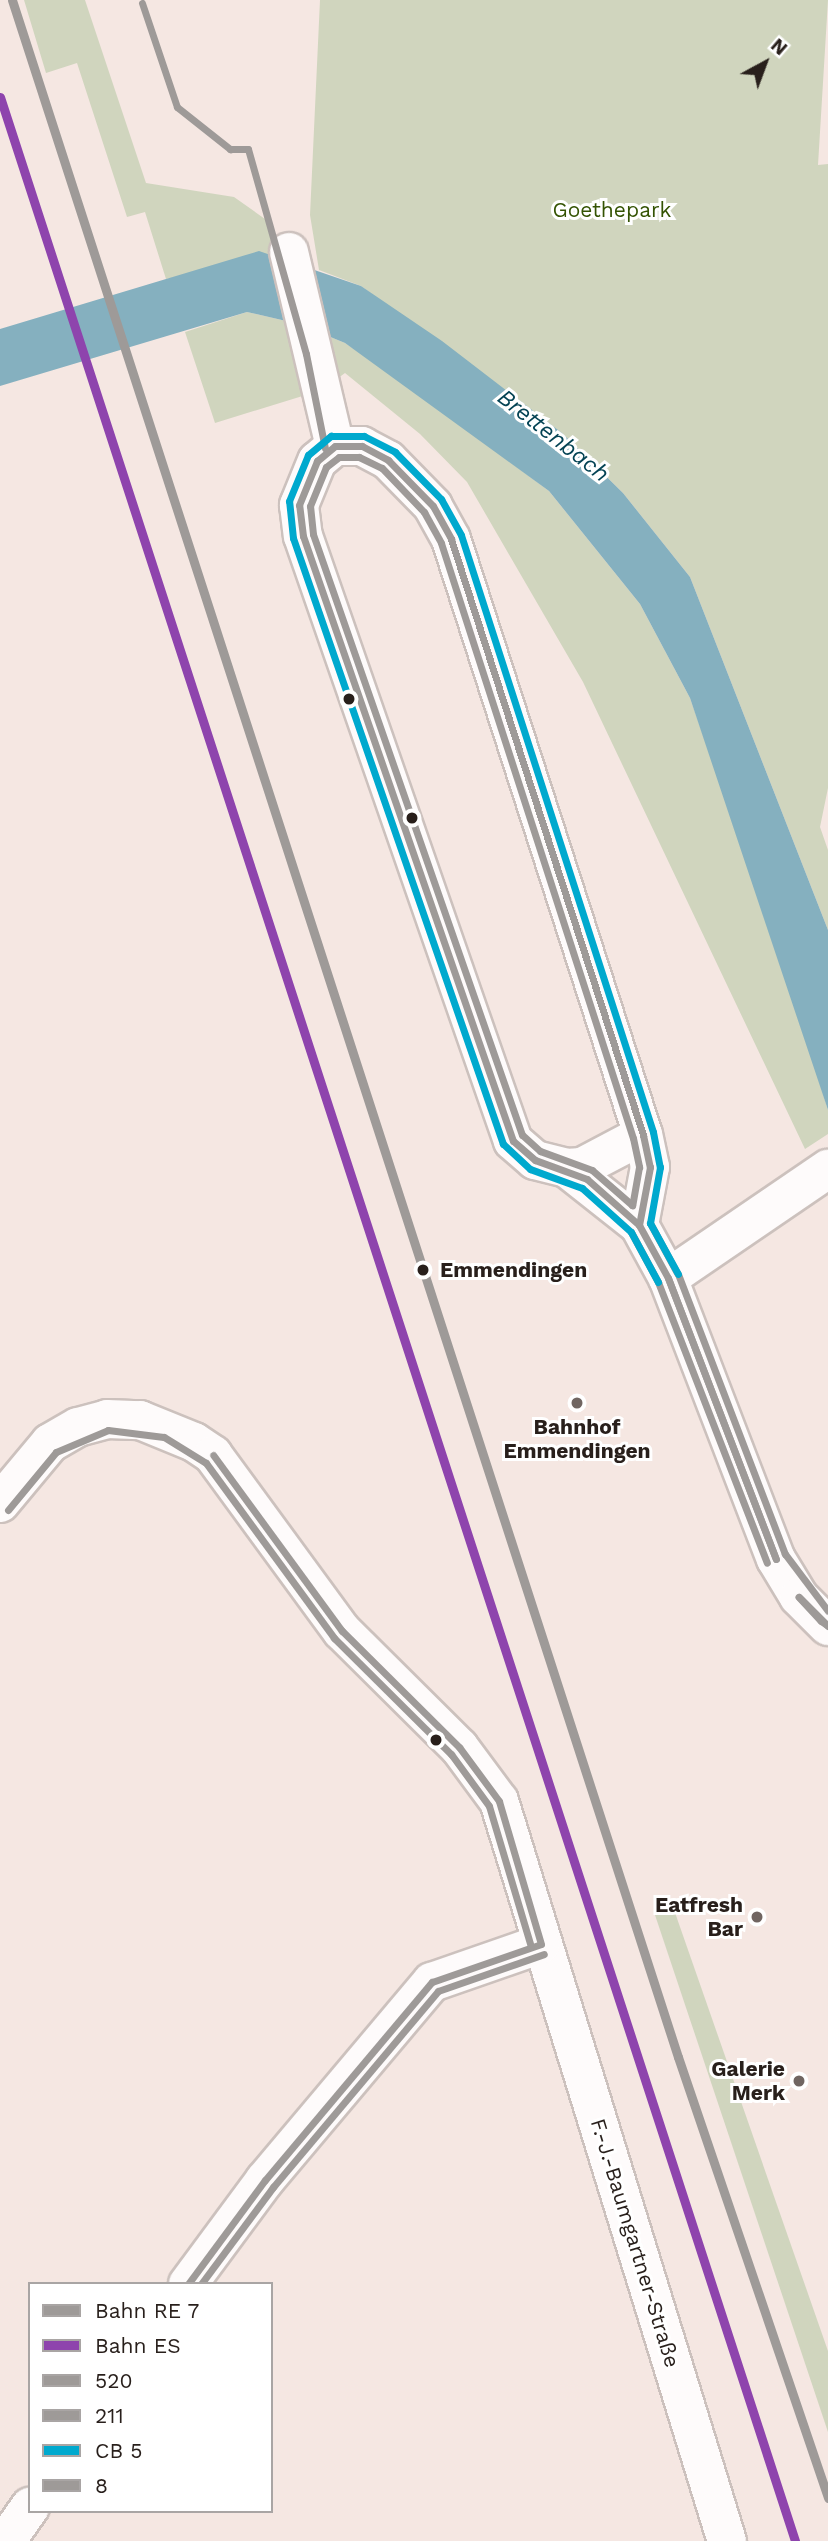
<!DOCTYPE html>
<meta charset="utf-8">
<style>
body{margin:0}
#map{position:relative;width:828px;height:2541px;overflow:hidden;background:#f5e7e2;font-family:"Work Sans",sans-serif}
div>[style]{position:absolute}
.green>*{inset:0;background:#d0d5be}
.water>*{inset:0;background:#85b0bf}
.roads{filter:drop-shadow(2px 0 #ccc1bd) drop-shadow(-2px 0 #ccc1bd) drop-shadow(0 2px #ccc1bd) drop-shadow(0 -2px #ccc1bd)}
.minor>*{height:38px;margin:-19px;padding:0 19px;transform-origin:19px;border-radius:19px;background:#fefbfb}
.bus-1>*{height:7px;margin:-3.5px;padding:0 3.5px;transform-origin:3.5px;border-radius:3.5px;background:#9e9a98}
.bus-2>*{height:7px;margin:-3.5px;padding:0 3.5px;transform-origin:3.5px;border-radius:3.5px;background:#9e9a98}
.bus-3>*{height:7px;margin:-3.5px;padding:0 3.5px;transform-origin:3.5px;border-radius:3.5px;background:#00a9ce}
.bus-4>*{height:7px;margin:-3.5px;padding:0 3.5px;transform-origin:3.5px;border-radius:3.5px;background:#9e9a98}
.rail-1>*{height:9px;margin:-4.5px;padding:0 4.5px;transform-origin:4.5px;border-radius:4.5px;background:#9e9a98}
.rail-2>*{height:9px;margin:-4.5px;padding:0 4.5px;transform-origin:4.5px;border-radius:4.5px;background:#8e44ad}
.dots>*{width:19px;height:19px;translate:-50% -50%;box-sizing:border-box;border:4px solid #fff;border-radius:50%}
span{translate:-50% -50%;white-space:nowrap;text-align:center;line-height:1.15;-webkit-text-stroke:6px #fff;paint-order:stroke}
.park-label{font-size:21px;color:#345303}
.stop-label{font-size:21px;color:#281f1b;font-weight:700}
.left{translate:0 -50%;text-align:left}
.poi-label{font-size:21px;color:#281f1b;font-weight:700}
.right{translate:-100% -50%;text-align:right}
.street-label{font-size:21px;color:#281f1b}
.water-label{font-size:23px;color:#044354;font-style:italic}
.legend{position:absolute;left:28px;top:2282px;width:245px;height:231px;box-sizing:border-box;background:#fff;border:2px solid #a9a5a4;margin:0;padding:9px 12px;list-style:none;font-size:21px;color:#281f1b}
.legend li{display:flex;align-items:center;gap:14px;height:35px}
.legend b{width:35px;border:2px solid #a9a5a4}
.north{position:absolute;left:730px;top:28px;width:70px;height:70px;-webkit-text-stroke:5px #fff;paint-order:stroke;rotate:41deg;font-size:19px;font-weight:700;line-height:28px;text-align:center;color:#281f1b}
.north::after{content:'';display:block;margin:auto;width:24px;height:32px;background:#281f1b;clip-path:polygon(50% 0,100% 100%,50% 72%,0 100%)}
</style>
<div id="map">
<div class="green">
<div style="clip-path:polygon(24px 0,85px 0,146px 183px,234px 197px,265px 219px,281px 258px,166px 279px,145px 212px,127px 217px,77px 63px,46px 73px)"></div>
<div style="clip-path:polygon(320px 0,828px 0,818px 165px,828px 164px,828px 788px,820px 827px,828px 850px,828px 930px,690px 577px,623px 493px,562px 433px,361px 286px,319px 270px,310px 215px)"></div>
<div style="clip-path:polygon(247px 312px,299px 324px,345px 343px,393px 375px,549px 491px,640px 604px,690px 698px,781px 958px,828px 1110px,828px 1134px,805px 1149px,583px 682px,467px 482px,420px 434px,345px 373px,322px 390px,215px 423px,185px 332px)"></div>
<div style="clip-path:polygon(672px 1904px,828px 2351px,828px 2432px,654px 1912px)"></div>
</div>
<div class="water">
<div style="clip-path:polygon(259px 251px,361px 286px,442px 341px,562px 433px,623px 493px,690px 577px,828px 930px,828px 1110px,690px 698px,640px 604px,549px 491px,345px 343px,299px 324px,247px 312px,0 386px,0 329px)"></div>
</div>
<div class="roads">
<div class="minor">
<div style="left:289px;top:252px;width:199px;rotate:76.7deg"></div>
<div style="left:567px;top:1168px;width:92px;rotate:38.4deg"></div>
<div style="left:639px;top:1225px;width:60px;rotate:61.3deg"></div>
<div style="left:668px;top:1278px;width:301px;rotate:69deg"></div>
<div style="left:776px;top:1559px;width:44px;rotate:58.8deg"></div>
<div style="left:799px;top:1597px;width:41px;rotate:45deg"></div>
<div style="left:639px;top:1225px;width:59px;rotate:-79.3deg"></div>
<div style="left:650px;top:1167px;width:33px;rotate:-102deg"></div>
<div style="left:643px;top:1135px;width:626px;rotate:-107.86deg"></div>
<div style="left:451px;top:539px;width:38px;rotate:-119deg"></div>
<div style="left:433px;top:506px;width:64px;rotate:-134.4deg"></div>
<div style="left:388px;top:460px;width:30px;rotate:-152deg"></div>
<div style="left:362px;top:446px;width:27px;rotate:180deg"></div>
<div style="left:335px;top:446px;width:23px;rotate:140deg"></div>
<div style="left:317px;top:461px;width:48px;rotate:112.2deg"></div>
<div style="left:299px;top:505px;width:31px;rotate:83deg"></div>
<div style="left:303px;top:536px;width:640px;rotate:70.86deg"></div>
<div style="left:513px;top:1141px;width:29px;rotate:41deg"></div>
<div style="left:535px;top:1160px;width:33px;rotate:14deg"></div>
<div style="left:567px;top:1168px;width:15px;rotate:-4deg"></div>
<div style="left:582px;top:1167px;width:69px;rotate:-27.7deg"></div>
<div style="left:668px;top:1278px;width:194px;rotate:-34.3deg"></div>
<div style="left:0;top:1503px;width:78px;rotate:-50.2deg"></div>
<div style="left:50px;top:1443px;width:32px;rotate:-30deg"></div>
<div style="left:78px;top:1427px;width:30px;rotate:-15deg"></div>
<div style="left:107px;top:1419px;width:33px;rotate:2deg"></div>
<div style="left:140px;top:1420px;width:58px;rotate:22.2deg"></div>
<div style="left:194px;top:1442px;width:23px;rotate:34deg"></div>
<div style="left:213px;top:1455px;width:218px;rotate:53.8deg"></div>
<div style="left:342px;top:1631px;width:165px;rotate:44.8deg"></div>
<div style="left:459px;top:1747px;width:67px;rotate:53.5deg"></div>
<div style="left:499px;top:1801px;width:774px;rotate:72.88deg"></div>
<div style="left:188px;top:2284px;width:129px;rotate:-53.5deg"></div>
<div style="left:265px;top:2180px;width:259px;rotate:-49.9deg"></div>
<div style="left:432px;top:1982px;width:115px;rotate:-19.2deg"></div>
<div style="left:6px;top:2541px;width:42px;rotate:-54.8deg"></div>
</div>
</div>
<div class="bus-1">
<div style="left:335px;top:446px;width:27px"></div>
<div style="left:362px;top:446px;width:30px;rotate:28deg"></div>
<div style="left:388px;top:460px;width:64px;rotate:45.6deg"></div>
<div style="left:433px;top:506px;width:38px;rotate:61deg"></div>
<div style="left:451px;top:539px;width:626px;rotate:72.14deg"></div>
<div style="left:643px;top:1135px;width:33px;rotate:78deg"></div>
<div style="left:650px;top:1167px;width:59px;rotate:100.7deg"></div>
<div style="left:639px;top:1225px;width:69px;rotate:-138.5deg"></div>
<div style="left:587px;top:1179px;width:55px;rotate:-159.9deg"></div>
<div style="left:535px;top:1160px;width:29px;rotate:-139deg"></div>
<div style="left:513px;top:1141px;width:640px;rotate:-109.14deg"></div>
<div style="left:303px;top:536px;width:31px;rotate:-97deg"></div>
<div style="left:299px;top:505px;width:48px;rotate:-67.8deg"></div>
<div style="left:317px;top:461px;width:23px;rotate:-40deg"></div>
<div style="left:639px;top:1225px;width:60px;rotate:61.3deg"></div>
<div style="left:668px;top:1278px;width:301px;rotate:69deg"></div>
<div style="left:668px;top:1278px;width:301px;rotate:69deg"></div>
<div style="left:799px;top:1597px;width:41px;rotate:45deg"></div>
<div style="left:828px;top:1626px;width:9px;rotate:-144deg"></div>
<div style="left:821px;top:1621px;width:33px;rotate:-133deg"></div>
<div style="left:188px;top:2284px;width:129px;rotate:-53.5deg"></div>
<div style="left:265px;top:2180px;width:259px;rotate:-49.9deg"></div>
<div style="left:432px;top:1982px;width:115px;rotate:-19.2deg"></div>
<div style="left:541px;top:1944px;width:149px;rotate:-106.4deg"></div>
<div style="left:499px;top:1801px;width:67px;rotate:-126.5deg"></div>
<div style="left:459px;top:1747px;width:165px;rotate:-135.2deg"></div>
<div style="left:342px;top:1631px;width:218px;rotate:-126.2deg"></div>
</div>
<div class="bus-2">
<div style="left:142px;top:3px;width:110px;rotate:71.4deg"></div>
<div style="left:177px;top:107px;width:68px;rotate:38.4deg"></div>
<div style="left:230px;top:149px;width:18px"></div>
<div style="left:248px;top:149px;width:213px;rotate:74.2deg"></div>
<div style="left:306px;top:354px;width:96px;rotate:78.6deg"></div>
<div style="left:339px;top:457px;width:20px"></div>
<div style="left:359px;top:457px;width:25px;rotate:26deg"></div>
<div style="left:382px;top:468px;width:61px;rotate:46.3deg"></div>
<div style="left:424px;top:512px;width:35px;rotate:61deg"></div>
<div style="left:441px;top:543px;width:625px;rotate:72.12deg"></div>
<div style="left:633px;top:1138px;width:30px;rotate:78deg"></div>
<div style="left:639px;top:1167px;width:39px;rotate:100deg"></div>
<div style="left:632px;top:1205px;width:53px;rotate:-138.8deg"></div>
<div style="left:592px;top:1170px;width:55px;rotate:-159.9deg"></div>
<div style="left:540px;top:1151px;width:24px;rotate:-138deg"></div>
<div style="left:522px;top:1135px;width:636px;rotate:-109.18deg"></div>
<div style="left:313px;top:534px;width:28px;rotate:-96deg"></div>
<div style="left:310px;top:506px;width:42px;rotate:-67.7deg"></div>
<div style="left:326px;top:467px;width:16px;rotate:-38deg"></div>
<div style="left:650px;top:1223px;width:57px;rotate:61.6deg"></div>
<div style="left:631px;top:1232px;width:57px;rotate:61.6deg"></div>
<div style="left:658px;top:1282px;width:301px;rotate:68.8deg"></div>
<div style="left:678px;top:1274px;width:300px;rotate:69.1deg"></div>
<div style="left:785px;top:1554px;width:71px;rotate:53deg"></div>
</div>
<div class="bus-3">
<div style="left:658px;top:1282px;width:57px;rotate:-118.4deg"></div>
<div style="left:631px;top:1232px;width:66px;rotate:-138.1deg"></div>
<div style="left:582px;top:1188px;width:55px;rotate:-159.9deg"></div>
<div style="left:530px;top:1169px;width:37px;rotate:-137deg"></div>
<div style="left:503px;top:1144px;width:641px;rotate:-109.11deg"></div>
<div style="left:293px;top:538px;width:37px;rotate:-96deg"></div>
<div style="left:289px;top:501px;width:50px;rotate:-67.6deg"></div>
<div style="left:308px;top:455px;width:30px;rotate:-40deg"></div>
<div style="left:331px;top:436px;width:33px"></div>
<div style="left:364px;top:436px;width:35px;rotate:27deg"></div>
<div style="left:395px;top:452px;width:66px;rotate:45.6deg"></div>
<div style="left:441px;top:499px;width:41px;rotate:60.9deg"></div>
<div style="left:461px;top:535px;width:627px;rotate:72.17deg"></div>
<div style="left:653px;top:1132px;width:36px;rotate:79deg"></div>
<div style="left:660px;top:1167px;width:57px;rotate:100.1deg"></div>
<div style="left:650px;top:1223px;width:58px;rotate:61.2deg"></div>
</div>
<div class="bus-4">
<div style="left:8px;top:1510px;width:75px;rotate:-50.4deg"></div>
<div style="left:56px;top:1452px;width:56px;rotate:-22.9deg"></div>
<div style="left:108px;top:1430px;width:56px;rotate:7.1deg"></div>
<div style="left:164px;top:1437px;width:49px;rotate:31.8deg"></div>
<div style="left:206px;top:1463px;width:217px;rotate:53.8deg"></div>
<div style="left:334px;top:1638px;width:165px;rotate:44.8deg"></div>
<div style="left:451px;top:1754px;width:64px;rotate:53.8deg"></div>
<div style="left:489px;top:1806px;width:147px;rotate:73.4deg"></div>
<div style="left:201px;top:2284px;width:121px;rotate:-53.4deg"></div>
<div style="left:273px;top:2187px;width:256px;rotate:-49.9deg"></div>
<div style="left:438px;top:1991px;width:112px;rotate:-19.2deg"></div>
</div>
<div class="rail-1">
<div style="left:12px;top:0;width:2162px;rotate:72.06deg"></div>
<div style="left:678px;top:2057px;width:466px;rotate:71.2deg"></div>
</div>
<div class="rail-2">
<div style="left:0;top:97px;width:2570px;rotate:71.98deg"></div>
</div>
<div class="dots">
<div style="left:349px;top:699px;background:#281f1b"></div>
<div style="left:412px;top:818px;background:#281f1b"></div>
<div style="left:423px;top:1270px;background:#281f1b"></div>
<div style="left:577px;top:1403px;background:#706561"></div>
<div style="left:436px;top:1740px;background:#281f1b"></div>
<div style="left:757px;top:1917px;background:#706561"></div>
<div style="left:799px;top:2081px;background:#706561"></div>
</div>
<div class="park-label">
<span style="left:612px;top:210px">Goethepark</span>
</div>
<div class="stop-label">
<span class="left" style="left:440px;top:1270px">Emmendingen</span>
</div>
<div class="poi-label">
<span style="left:577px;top:1439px">Bahnhof<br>Emmendingen</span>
<span class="right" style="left:743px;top:1917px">Eatfresh<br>Bar</span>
<span class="right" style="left:785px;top:2081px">Galerie<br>Merk</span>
</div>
<div class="street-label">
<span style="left:635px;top:2243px;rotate:73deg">F.-J.-Baumgartner-Straße</span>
</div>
<div class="water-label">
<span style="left:553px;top:436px;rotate:38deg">Brettenbach</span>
</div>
<ul class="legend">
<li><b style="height:9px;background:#9e9a98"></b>Bahn RE 7</li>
<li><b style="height:9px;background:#8e44ad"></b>Bahn ES</li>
<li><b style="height:9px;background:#9e9a98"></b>520</li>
<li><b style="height:9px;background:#9e9a98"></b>211</li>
<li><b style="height:9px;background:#00a9ce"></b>CB 5</li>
<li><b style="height:9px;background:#9e9a98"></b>8</li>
</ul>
<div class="north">N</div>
</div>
